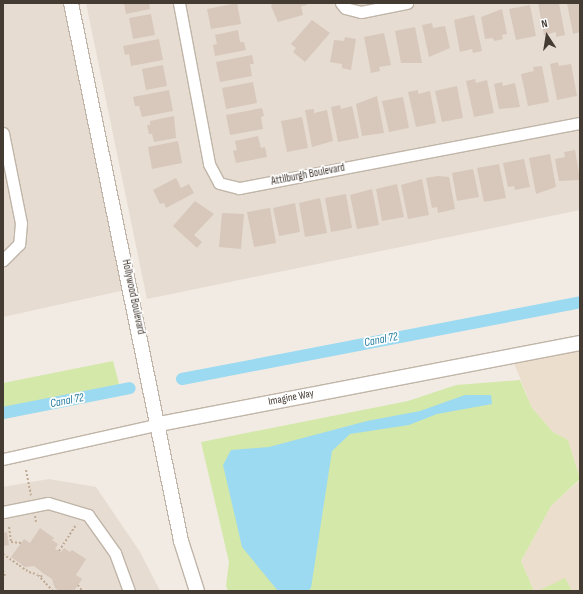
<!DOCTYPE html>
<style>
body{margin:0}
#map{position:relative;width:583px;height:594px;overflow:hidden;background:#f2ebe3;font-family:"Sofia Sans Condensed",sans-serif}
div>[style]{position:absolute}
.residential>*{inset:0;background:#e6dcd1}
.education>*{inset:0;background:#ecdecc}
.green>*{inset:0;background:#d4e8aa}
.water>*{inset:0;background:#9cdaf1}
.canal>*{height:12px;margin:-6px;padding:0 6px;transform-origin:6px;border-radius:6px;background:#9cdaf1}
.building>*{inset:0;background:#d7c8bb}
.path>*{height:2px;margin-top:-1px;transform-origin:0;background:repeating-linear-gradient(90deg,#bfab96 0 2px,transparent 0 4px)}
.roads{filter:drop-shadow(1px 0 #c0b5a8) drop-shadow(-1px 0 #c0b5a8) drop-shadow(0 1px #c0b5a8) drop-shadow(0 -1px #c0b5a8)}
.minor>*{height:11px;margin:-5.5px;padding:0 5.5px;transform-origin:5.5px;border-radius:5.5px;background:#fff}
.tertiary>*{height:14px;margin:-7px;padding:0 7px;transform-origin:7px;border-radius:7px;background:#fff}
span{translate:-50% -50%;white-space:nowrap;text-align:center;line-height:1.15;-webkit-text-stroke:3.5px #fff;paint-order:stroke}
.street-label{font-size:11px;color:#443b33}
.water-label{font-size:12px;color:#287ea1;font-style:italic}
.frame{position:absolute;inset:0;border:4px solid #443b33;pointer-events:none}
.north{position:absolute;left:527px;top:16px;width:40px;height:40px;-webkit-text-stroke:3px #fff;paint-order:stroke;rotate:348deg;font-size:11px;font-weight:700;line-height:16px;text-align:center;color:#443b33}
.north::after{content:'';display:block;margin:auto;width:14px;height:18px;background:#443b33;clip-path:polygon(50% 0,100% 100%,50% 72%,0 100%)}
</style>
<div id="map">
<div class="residential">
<div style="clip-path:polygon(3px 3px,65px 3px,125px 290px,3px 317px)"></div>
<div style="clip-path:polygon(86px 3px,580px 3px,580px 210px,147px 299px)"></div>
<div style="clip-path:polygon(49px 479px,96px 487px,140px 552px,160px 591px,3px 591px,3px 487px)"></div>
</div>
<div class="education">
<div style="clip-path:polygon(580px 342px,580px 479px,568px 440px,553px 432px,532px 408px,511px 356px)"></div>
<div style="clip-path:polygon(580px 480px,580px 591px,534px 591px,521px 561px,551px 506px)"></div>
</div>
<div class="green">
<div style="clip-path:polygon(113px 361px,122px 395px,3px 419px,3px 383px)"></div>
<div style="clip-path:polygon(520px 380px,532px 408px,553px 432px,568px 440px,580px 479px,551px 506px,521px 561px,534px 591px,228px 591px,226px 586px,229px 562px,201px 442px,408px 401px,456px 385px)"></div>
<div style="clip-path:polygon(565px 578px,572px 591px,540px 590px)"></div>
</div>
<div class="water">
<div style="clip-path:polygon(465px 395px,491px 395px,492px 404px,437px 414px,409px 425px,350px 434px,332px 451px,311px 588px,308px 591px,278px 591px,242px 547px,223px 465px,231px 450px,269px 447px,367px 421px,420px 411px)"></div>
</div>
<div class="canal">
<div style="left:182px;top:379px;width:405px;rotate:-10.9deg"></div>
<div style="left:3px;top:413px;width:129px;rotate:-11.1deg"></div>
</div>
<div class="building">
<div style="clip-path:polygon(124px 3px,149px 3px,150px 9px,126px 14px)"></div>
<div style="clip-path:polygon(237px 3px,241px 24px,211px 29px,207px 9px)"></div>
<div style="clip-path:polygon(273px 3px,306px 3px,307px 5px,301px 6px,303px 15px,278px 22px,271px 6px)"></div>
<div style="clip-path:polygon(538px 3px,559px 3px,565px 35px,556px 37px,556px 32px,544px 35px)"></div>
<div style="clip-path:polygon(567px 3px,580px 3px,580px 32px,573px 34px)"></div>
<div style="clip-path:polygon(530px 5px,536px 36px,516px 40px,509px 9px)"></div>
<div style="clip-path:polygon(502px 9px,507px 34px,502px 35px,503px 39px,494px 41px,493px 38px,485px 39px,481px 17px)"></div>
<div style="clip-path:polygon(151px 14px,155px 35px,133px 39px,129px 18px)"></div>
<div style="clip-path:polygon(474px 15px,482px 51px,473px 53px,472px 49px,460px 52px,454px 20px)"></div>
<div style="clip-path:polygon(312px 20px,330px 33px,305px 62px,293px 52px,296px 48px,291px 44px)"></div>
<div style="clip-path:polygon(432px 23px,433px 28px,445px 26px,450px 48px,429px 57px,422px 25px)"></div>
<div style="clip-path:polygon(415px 27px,422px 63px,401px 63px,395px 31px)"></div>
<div style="clip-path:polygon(238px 30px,240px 42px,244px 42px,246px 50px,215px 56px,213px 45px,217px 44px,215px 35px)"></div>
<div style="clip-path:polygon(384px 33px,391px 65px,379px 67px,380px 71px,371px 73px,364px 37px)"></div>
<div style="clip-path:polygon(345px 37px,356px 39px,351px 70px,342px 68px,342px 64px,330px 62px,334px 40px,344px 41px)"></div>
<div style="clip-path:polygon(159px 39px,163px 60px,131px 66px,129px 54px,125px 55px,123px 46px)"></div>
<div style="clip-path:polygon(252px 55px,254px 64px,250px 64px,252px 76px,220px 82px,216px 62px)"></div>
<div style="clip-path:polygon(558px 62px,559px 66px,571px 64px,577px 96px,557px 100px,550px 64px)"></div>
<div style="clip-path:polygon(163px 65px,167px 86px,146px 90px,142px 69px)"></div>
<div style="clip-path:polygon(542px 66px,549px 102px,528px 106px,521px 74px,534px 71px,533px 67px)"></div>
<div style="clip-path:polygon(475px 79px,476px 83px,487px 80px,494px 113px,474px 117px,466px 81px)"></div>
<div style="clip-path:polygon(253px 82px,257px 103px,226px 109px,222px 88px)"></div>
<div style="clip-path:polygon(502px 82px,503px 86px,515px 83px,520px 107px,499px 109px,494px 84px)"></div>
<div style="clip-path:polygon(457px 86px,463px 118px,442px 122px,435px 91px)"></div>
<div style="clip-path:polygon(169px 90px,173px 111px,142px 117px,139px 106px,135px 106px,133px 97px)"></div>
<div style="clip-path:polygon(418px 90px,418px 94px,430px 91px,436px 123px,416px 127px,408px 92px)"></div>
<div style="clip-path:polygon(377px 96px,384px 133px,362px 136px,356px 104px)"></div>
<div style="clip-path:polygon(403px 97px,409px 128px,389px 132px,382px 101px)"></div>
<div style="clip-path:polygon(340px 105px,341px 109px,352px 106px,359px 138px,338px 142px,331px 107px)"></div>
<div style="clip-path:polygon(262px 108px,264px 116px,261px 117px,263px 129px,230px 135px,226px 115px)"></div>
<div style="clip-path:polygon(314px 109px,314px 113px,327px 110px,333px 141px,312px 147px,305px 110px)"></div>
<div style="clip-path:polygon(174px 116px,176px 138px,154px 142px,152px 134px,149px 134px,147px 125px,150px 125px,150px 121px)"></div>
<div style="clip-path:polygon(302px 117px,308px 148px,287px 152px,281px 121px)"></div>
<div style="clip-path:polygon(258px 136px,261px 148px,265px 147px,267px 157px,236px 163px,233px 151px,237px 150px,235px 141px)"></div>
<div style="clip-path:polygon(178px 141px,182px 163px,152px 169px,148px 147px)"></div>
<div style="clip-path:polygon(575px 150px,580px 180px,559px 181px,555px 159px,565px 157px,564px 152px)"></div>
<div style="clip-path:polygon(550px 154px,556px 187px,536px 194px,529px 158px)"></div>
<div style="clip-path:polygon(524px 159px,530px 187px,515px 190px,514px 186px,508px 187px,503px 163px)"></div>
<div style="clip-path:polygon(499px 164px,506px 198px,484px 202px,477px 168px)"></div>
<div style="clip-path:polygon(473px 169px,479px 197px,457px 201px,452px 173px)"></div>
<div style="clip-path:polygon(438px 176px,449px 177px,455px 209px,438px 213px,437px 207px,432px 208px,426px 178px)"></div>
<div style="clip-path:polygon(176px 178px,181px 188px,189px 184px,194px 193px,166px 208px,164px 203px,160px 204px,153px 190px)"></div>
<div style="clip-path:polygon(422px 179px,429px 215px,408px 219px,401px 185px)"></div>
<div style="clip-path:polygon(397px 184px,404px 217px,382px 221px,376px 189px)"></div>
<div style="clip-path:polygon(372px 189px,379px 225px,357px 229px,350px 195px)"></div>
<div style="clip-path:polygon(346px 194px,352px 228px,331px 232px,325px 198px)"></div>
<div style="clip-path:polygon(320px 198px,327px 233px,305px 237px,299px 203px)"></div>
<div style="clip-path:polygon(195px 201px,214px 214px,194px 235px,202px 242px,197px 248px,173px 226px)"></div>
<div style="clip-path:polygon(295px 203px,300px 232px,279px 236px,273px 208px)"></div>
<div style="clip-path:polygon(270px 208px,276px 243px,254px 247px,247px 212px)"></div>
<div style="clip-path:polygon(222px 213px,244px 214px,241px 249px,219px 247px)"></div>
<div style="clip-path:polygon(40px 528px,54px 538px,52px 540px,58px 544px,55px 549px,61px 552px,64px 548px,70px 552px,72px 550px,86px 559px,76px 575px,82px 579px,74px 591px,59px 591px,55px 588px,52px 579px,43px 573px,34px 566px,25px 567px,11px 557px,24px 539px,30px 543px)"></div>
<div style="clip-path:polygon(7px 532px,9px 545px,3px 546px,3px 533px)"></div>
</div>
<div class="path">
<div style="left:26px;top:470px;width:26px;rotate:79deg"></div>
<div style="left:35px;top:516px;width:6px;rotate:81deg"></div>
<div style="left:9px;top:527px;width:15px;rotate:82deg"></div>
<div style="left:11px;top:542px;width:10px;rotate:6deg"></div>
<div style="left:59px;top:551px;width:30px;rotate:-57deg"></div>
<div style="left:3px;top:554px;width:32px;rotate:35deg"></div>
<div style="left:29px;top:572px;width:9px;rotate:18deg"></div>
<div style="left:38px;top:575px;width:22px;rotate:47deg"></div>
<div style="left:3px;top:571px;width:4px;rotate:56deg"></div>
<div style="left:5px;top:574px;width:5px;rotate:112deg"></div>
<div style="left:41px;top:577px;width:4px;rotate:-63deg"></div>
<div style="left:78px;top:585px;width:7px;rotate:56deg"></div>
</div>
<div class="roads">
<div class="minor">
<div style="left:179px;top:3px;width:164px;rotate:79.4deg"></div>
<div style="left:209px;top:164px;width:21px;rotate:62deg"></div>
<div style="left:219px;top:183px;width:21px;rotate:14deg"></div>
<div style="left:239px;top:188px;width:347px;rotate:-10.8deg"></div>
<div style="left:341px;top:3px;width:6px;rotate:51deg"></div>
<div style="left:345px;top:8px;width:16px;rotate:14deg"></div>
<div style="left:361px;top:12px;width:47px;rotate:-11.1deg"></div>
<div style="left:3px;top:133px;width:92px;rotate:78.7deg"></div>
<div style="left:21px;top:223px;width:21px;rotate:95deg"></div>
<div style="left:19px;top:244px;width:23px;rotate:135deg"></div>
<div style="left:3px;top:459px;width:160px;rotate:-12.6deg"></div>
<div style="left:3px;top:512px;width:46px;rotate:-11.3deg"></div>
<div style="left:48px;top:503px;width:42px;rotate:16.7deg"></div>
<div style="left:88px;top:515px;width:47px;rotate:54.6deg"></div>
<div style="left:115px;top:553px;width:40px;rotate:69.8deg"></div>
</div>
<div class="tertiary">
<div style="left:71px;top:3px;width:549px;rotate:78.44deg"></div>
<div style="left:181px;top:541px;width:52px;rotate:72.3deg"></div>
<div style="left:159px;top:424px;width:429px;rotate:-10.9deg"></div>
</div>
</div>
<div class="street-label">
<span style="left:308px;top:175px;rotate:-11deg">Attilburgh Boulevard</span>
<span style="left:133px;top:297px;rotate:78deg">Hollywood Boulevard</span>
<span style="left:291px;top:398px;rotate:-11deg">Imagine Way</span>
</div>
<div class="water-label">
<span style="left:381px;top:340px;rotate:-11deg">Canal 72</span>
<span style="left:67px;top:401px;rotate:-11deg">Canal 72</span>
</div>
<div class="frame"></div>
<div class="north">N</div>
</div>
